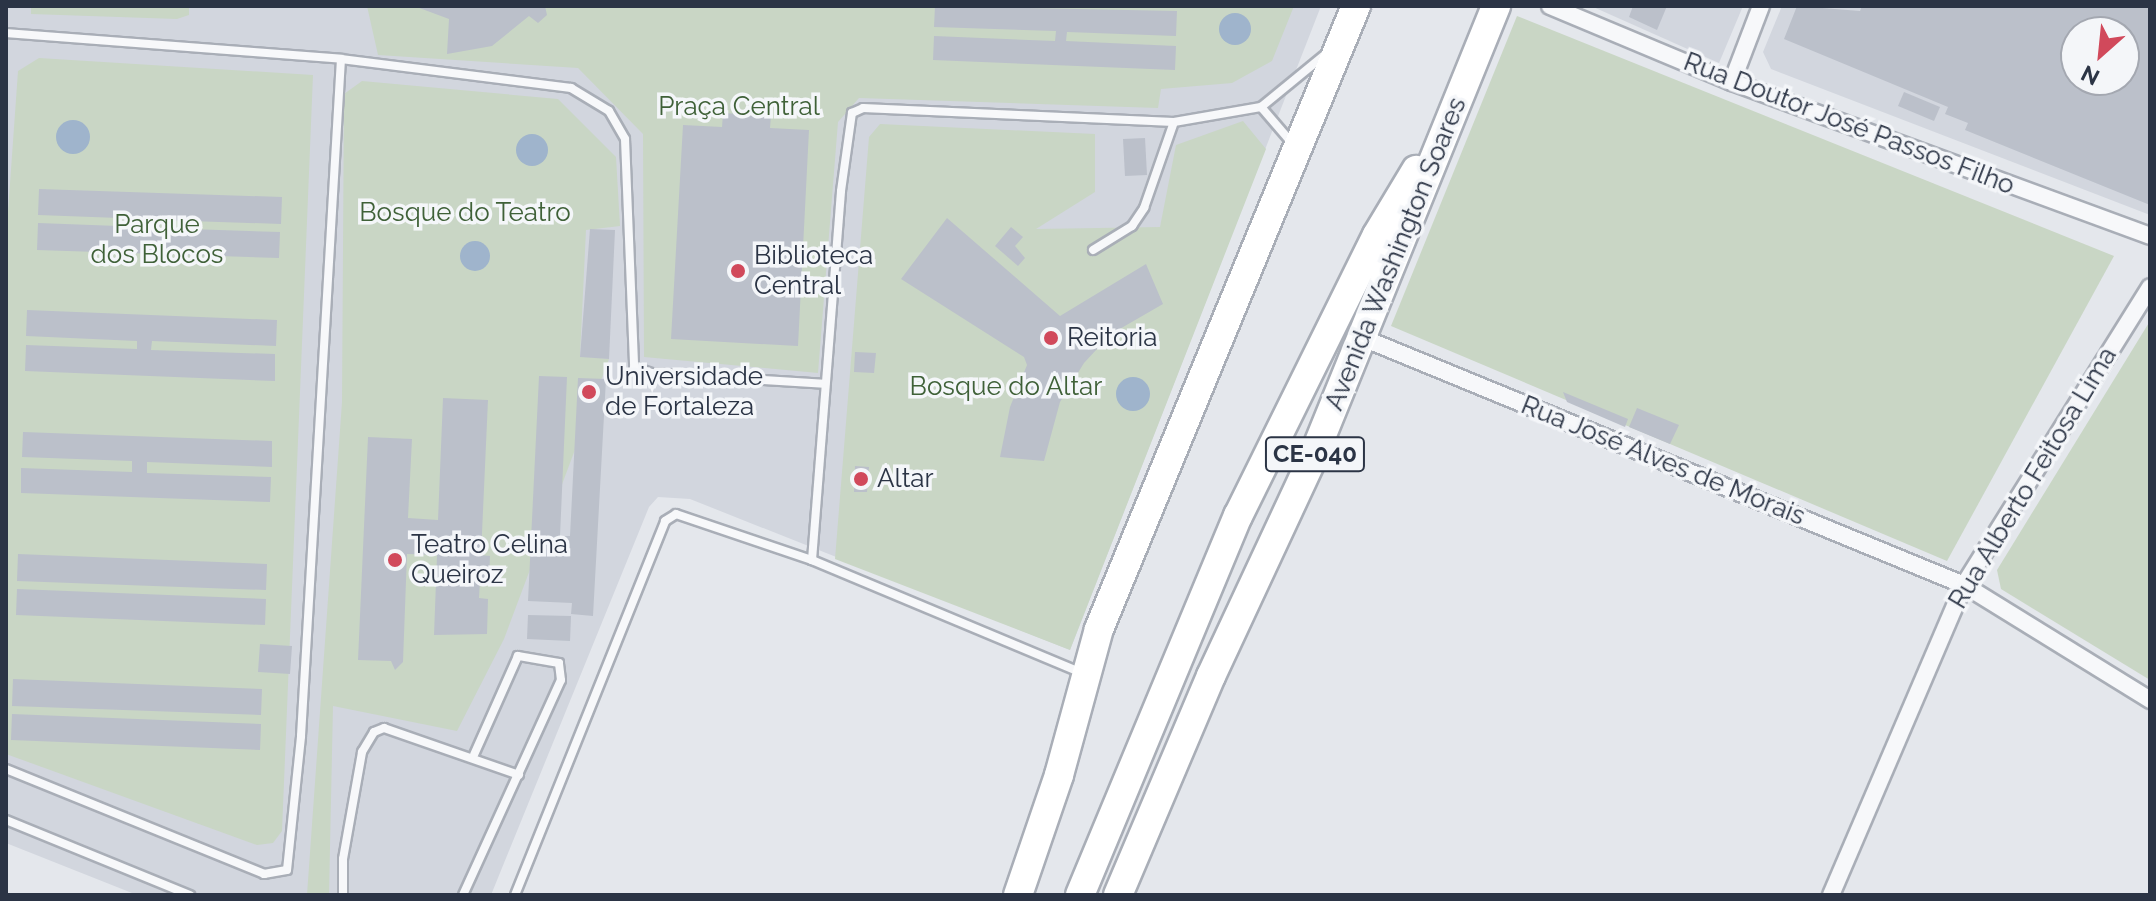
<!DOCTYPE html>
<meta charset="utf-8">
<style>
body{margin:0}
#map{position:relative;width:2156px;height:901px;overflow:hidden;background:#e4e7ec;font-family:Raleway,sans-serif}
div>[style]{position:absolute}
.built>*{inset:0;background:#d2d6de}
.green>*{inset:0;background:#c9d6c5}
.water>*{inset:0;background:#9fb4cc}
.round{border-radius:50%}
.building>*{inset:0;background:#bbc0ca}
.roads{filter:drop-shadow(2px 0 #a9aeb7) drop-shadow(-2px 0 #a9aeb7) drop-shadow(0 2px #a9aeb7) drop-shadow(0 -2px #a9aeb7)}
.service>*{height:8px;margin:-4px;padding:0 4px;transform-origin:4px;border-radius:4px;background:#f7f8fa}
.minor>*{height:16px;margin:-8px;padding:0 8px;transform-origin:8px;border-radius:8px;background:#f7f8fa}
.trunk>*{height:28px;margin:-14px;padding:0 14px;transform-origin:14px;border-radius:14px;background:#fff}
.dots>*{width:22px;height:22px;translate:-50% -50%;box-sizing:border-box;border:4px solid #f4f6f9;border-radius:50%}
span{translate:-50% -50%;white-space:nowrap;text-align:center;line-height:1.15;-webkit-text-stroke:7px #f4f6f9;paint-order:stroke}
.shield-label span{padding:2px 6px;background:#f4f6f9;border:2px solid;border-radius:6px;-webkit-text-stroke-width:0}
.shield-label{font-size:24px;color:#2b3445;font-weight:700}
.park-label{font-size:26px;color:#3f6138}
.street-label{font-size:26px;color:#2b3445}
.poi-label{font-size:26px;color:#2b3445}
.left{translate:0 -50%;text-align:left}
.frame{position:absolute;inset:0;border:8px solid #2b3445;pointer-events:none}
.north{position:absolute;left:2060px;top:16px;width:80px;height:80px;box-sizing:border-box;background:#f4f6f9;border:2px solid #a4a8b1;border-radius:50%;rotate:207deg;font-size:22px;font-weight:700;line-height:32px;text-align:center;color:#2b3445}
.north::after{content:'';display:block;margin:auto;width:28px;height:36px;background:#d1495b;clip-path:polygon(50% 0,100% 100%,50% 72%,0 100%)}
</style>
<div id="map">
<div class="built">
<div style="clip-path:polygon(6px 6px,1321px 6px,1070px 650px,690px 499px,658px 497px,649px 507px,491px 895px,137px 895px,6px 843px)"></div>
<div style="clip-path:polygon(1591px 6px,1743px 6px,1719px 63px)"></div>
<div style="clip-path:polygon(evenodd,1782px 6px,2150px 6px,2150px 215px,1771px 69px,1763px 52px,1782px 6px,2076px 32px,2124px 32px,2124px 80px,2076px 80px,2076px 32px)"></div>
</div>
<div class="green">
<div style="clip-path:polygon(31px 6px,189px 6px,189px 15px,177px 19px,31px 14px)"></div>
<div style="clip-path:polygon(367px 6px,1294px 6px,1272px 61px,1232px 83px,1161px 89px,1158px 108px,859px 98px,838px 122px,818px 373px,644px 357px,643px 134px,578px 68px,378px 55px)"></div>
<div style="clip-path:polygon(1517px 16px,2114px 256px,1947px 561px,1391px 326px)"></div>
<div style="clip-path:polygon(39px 58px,313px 75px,282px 831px,273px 843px,257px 845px,6px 754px,6px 240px,18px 71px)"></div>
<div style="clip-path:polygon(362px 81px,558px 99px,616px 157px,620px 226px,586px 230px,580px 356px,609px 359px,504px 639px,457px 731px,333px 706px,329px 895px,307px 895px,342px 402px,344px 94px)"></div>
<div style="clip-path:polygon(1243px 121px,1266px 149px,1070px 650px,835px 559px,869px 137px,880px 124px,1095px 134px,1095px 192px,1036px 229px,1160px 227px,1176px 145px)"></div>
<div style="clip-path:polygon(2150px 321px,2150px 680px,2001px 589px,1997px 570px)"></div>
</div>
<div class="water">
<div class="round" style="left:1219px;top:13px;width:32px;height:32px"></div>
<div class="round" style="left:56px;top:120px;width:34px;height:34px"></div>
<div class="round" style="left:516px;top:134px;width:32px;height:32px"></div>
<div class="round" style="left:460px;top:241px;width:30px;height:30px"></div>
<div class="round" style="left:1116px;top:377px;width:34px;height:34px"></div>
</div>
<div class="building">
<div style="clip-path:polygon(414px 6px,545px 6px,547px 15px,538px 23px,529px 16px,492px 46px,447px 54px,449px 19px)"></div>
<div style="clip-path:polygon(935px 6px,1177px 11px,1176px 36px,1067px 32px,1066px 41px,1176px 46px,1175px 70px,933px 60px,934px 36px,1055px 41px,1056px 31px,934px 27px)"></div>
<div style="clip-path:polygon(1633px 6px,1667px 6px,1657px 30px,1629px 17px)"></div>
<div style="clip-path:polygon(evenodd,1797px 6px,1860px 11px,1862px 6px,2150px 6px,2150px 205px,1965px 130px,1968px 123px,1945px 114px,1948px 107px,1784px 39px,1797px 6px,2076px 32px,2124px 32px,2124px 80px,2076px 80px,2076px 32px)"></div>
<div style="clip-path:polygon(1904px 92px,1940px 107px,1934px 121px,1898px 106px)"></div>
<div style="clip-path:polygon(723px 113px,771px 116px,770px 128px,809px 130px,798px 346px,671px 339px,683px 125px,722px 127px)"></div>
<div style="clip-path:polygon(1145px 138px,1147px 175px,1125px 176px,1123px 139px)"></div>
<div style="clip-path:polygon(39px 189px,282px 197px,281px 224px,160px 220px,160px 228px,280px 232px,279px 258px,37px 250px,38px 223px,145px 227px,146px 219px,38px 215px)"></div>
<div style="clip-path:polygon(947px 218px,1060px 316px,1146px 264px,1163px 304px,1111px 334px,1084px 363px,1060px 402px,1044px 461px,1000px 457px,1010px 407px,1027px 365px,1024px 357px,901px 279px)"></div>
<div style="clip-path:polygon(1011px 227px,1023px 237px,1015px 246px,1025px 258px,1018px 266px,995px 246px)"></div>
<div style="clip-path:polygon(590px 229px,615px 230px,609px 359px,580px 357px)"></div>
<div style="clip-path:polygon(27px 310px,277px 320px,276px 346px,152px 341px,151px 350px,275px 354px,275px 381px,25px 371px,26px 345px,137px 349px,137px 341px,26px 336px)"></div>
<div style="clip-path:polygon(855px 352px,876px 353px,874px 373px,854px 372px)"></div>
<div style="clip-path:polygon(539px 376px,567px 377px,560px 536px,570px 536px,578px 378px,606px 379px,593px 616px,571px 614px,572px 603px,528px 601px)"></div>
<div style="clip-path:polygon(1563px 392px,1628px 419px,1625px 427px,1567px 402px)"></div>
<div style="clip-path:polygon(443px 398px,488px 400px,481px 555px,490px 556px,489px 581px,480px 580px,479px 598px,488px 599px,487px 634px,434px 635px,437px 555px,407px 554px,403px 662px,395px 670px,391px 661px,358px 660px,368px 437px,412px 439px,408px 518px,438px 520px)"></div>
<div style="clip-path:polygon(1637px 408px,1679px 425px,1670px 444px,1629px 427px)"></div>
<div style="clip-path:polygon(23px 432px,272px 441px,272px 467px,147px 462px,147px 473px,271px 477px,270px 502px,21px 493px,21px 468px,132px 472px,132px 461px,22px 457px)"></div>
<div style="clip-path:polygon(855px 466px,869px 467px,867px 492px,854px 492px)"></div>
<div style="clip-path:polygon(18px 554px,267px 564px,266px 590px,17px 581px)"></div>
<div style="clip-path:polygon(17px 589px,266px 599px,265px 625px,16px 615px)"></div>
<div style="clip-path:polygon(528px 615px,571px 616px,570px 641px,527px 639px)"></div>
<div style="clip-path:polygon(260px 644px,292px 646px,290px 674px,258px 672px)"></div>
<div style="clip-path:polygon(13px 679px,262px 689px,261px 715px,12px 706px)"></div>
<div style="clip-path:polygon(12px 714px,261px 724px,260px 750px,11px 740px)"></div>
</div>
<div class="roads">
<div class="service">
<div style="left:6px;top:33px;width:336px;rotate:4.4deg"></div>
<div style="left:341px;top:59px;width:232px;rotate:7.2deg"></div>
<div style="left:571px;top:88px;width:44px;rotate:31.2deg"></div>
<div style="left:609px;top:111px;width:32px;rotate:60deg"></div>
<div style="left:625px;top:139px;width:228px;rotate:87.7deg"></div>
<div style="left:634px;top:367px;width:18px;rotate:19deg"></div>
<div style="left:651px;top:373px;width:173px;rotate:3.6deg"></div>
<div style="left:1261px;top:107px;width:48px;rotate:49.3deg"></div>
<div style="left:1093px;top:250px;width:46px;rotate:-31.6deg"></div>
<div style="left:1132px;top:226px;width:22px;rotate:-56deg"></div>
<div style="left:1144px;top:208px;width:91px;rotate:-70.8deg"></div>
<div style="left:812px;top:560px;width:370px;rotate:-85.5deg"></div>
<div style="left:841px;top:191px;width:79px;rotate:-82deg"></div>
<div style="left:852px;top:113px;width:12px;rotate:-24deg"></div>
<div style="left:863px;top:108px;width:311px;rotate:2.6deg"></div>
<div style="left:1174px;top:122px;width:88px;rotate:-9.8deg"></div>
<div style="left:1261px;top:107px;width:85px;rotate:-39.3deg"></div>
<div style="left:6px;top:769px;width:279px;rotate:22.1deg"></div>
<div style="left:264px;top:874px;width:23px;rotate:-10deg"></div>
<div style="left:287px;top:870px;width:135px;rotate:-84deg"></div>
<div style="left:301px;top:736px;width:678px;rotate:-86.62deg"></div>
<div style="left:6px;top:820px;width:199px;rotate:22.2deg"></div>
<div style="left:343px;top:895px;width:36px;rotate:-90deg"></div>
<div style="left:343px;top:859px;width:109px;rotate:-79.9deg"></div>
<div style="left:362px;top:752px;width:23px;rotate:-59deg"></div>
<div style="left:374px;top:732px;width:11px;rotate:-22deg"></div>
<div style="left:384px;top:728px;width:143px;rotate:19.2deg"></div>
<div style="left:463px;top:895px;width:236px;rotate:-65.5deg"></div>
<div style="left:561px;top:680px;width:17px;rotate:-97deg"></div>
<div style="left:559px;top:663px;width:42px;rotate:-170.3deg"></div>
<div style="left:518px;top:656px;width:108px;rotate:114deg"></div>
<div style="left:515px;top:895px;width:403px;rotate:-68.1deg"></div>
<div style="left:665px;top:521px;width:13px;rotate:-32deg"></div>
<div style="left:676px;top:514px;width:144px;rotate:18.7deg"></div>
<div style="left:812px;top:560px;width:290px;rotate:22.7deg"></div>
</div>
<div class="minor">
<div style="left:1550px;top:6px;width:197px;rotate:22.7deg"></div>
<div style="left:1732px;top:82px;width:445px;rotate:20.2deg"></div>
<div style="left:1732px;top:82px;width:81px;rotate:-69.1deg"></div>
<div style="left:1363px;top:338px;width:650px;rotate:22.34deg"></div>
<div style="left:1964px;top:585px;width:219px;rotate:31.7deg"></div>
<div style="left:1831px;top:895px;width:337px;rotate:-66.8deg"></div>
<div style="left:1964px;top:585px;width:351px;rotate:-58deg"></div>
</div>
<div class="trunk">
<div style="left:1018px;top:895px;width:127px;rotate:-71.1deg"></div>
<div style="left:1059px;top:775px;width:151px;rotate:-74.7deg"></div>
<div style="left:1099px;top:629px;width:674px;rotate:-67.58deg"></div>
<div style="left:1080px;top:895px;width:411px;rotate:-67.4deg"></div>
<div style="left:1238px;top:516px;width:313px;rotate:-63.7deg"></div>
<div style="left:1377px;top:235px;width:76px;rotate:-59deg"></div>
<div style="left:1118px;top:895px;width:238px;rotate:-67deg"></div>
<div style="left:1211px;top:676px;width:242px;rotate:-65deg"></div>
<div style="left:1313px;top:457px;width:487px;rotate:-67.9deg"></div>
</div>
</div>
<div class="dots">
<div style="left:738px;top:271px;background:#d1495b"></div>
<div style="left:1051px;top:338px;background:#d1495b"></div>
<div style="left:589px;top:392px;background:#d1495b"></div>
<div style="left:861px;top:479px;background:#d1495b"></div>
<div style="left:395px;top:560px;background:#d1495b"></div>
</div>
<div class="shield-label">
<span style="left:1315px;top:454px">CE-040</span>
</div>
<div class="park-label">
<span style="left:739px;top:107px">Praça Central</span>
<span style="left:465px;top:213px">Bosque do Teatro</span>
<span style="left:157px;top:240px">Parque<br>dos Blocos</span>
<span style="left:1006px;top:387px">Bosque do Altar</span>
</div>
<div class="street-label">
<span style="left:1849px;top:124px;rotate:21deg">Rua Doutor José Passos Filho</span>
<span style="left:1396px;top:254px;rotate:-68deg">Avenida Washington Soares</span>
<span style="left:1663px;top:461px;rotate:22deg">Rua José Alves de Morais</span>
<span style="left:2033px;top:478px;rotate:-59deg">Rua Alberto Feitosa Lima</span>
</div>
<div class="poi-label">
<span class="left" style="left:754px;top:271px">Biblioteca<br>Central</span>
<span class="left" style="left:1067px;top:338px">Reitoria</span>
<span class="left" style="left:605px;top:392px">Universidade<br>de Fortaleza</span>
<span class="left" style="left:877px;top:479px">Altar</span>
<span class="left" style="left:411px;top:560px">Teatro Celina<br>Queiroz</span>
</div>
<div class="frame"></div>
<div class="north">N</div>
</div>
